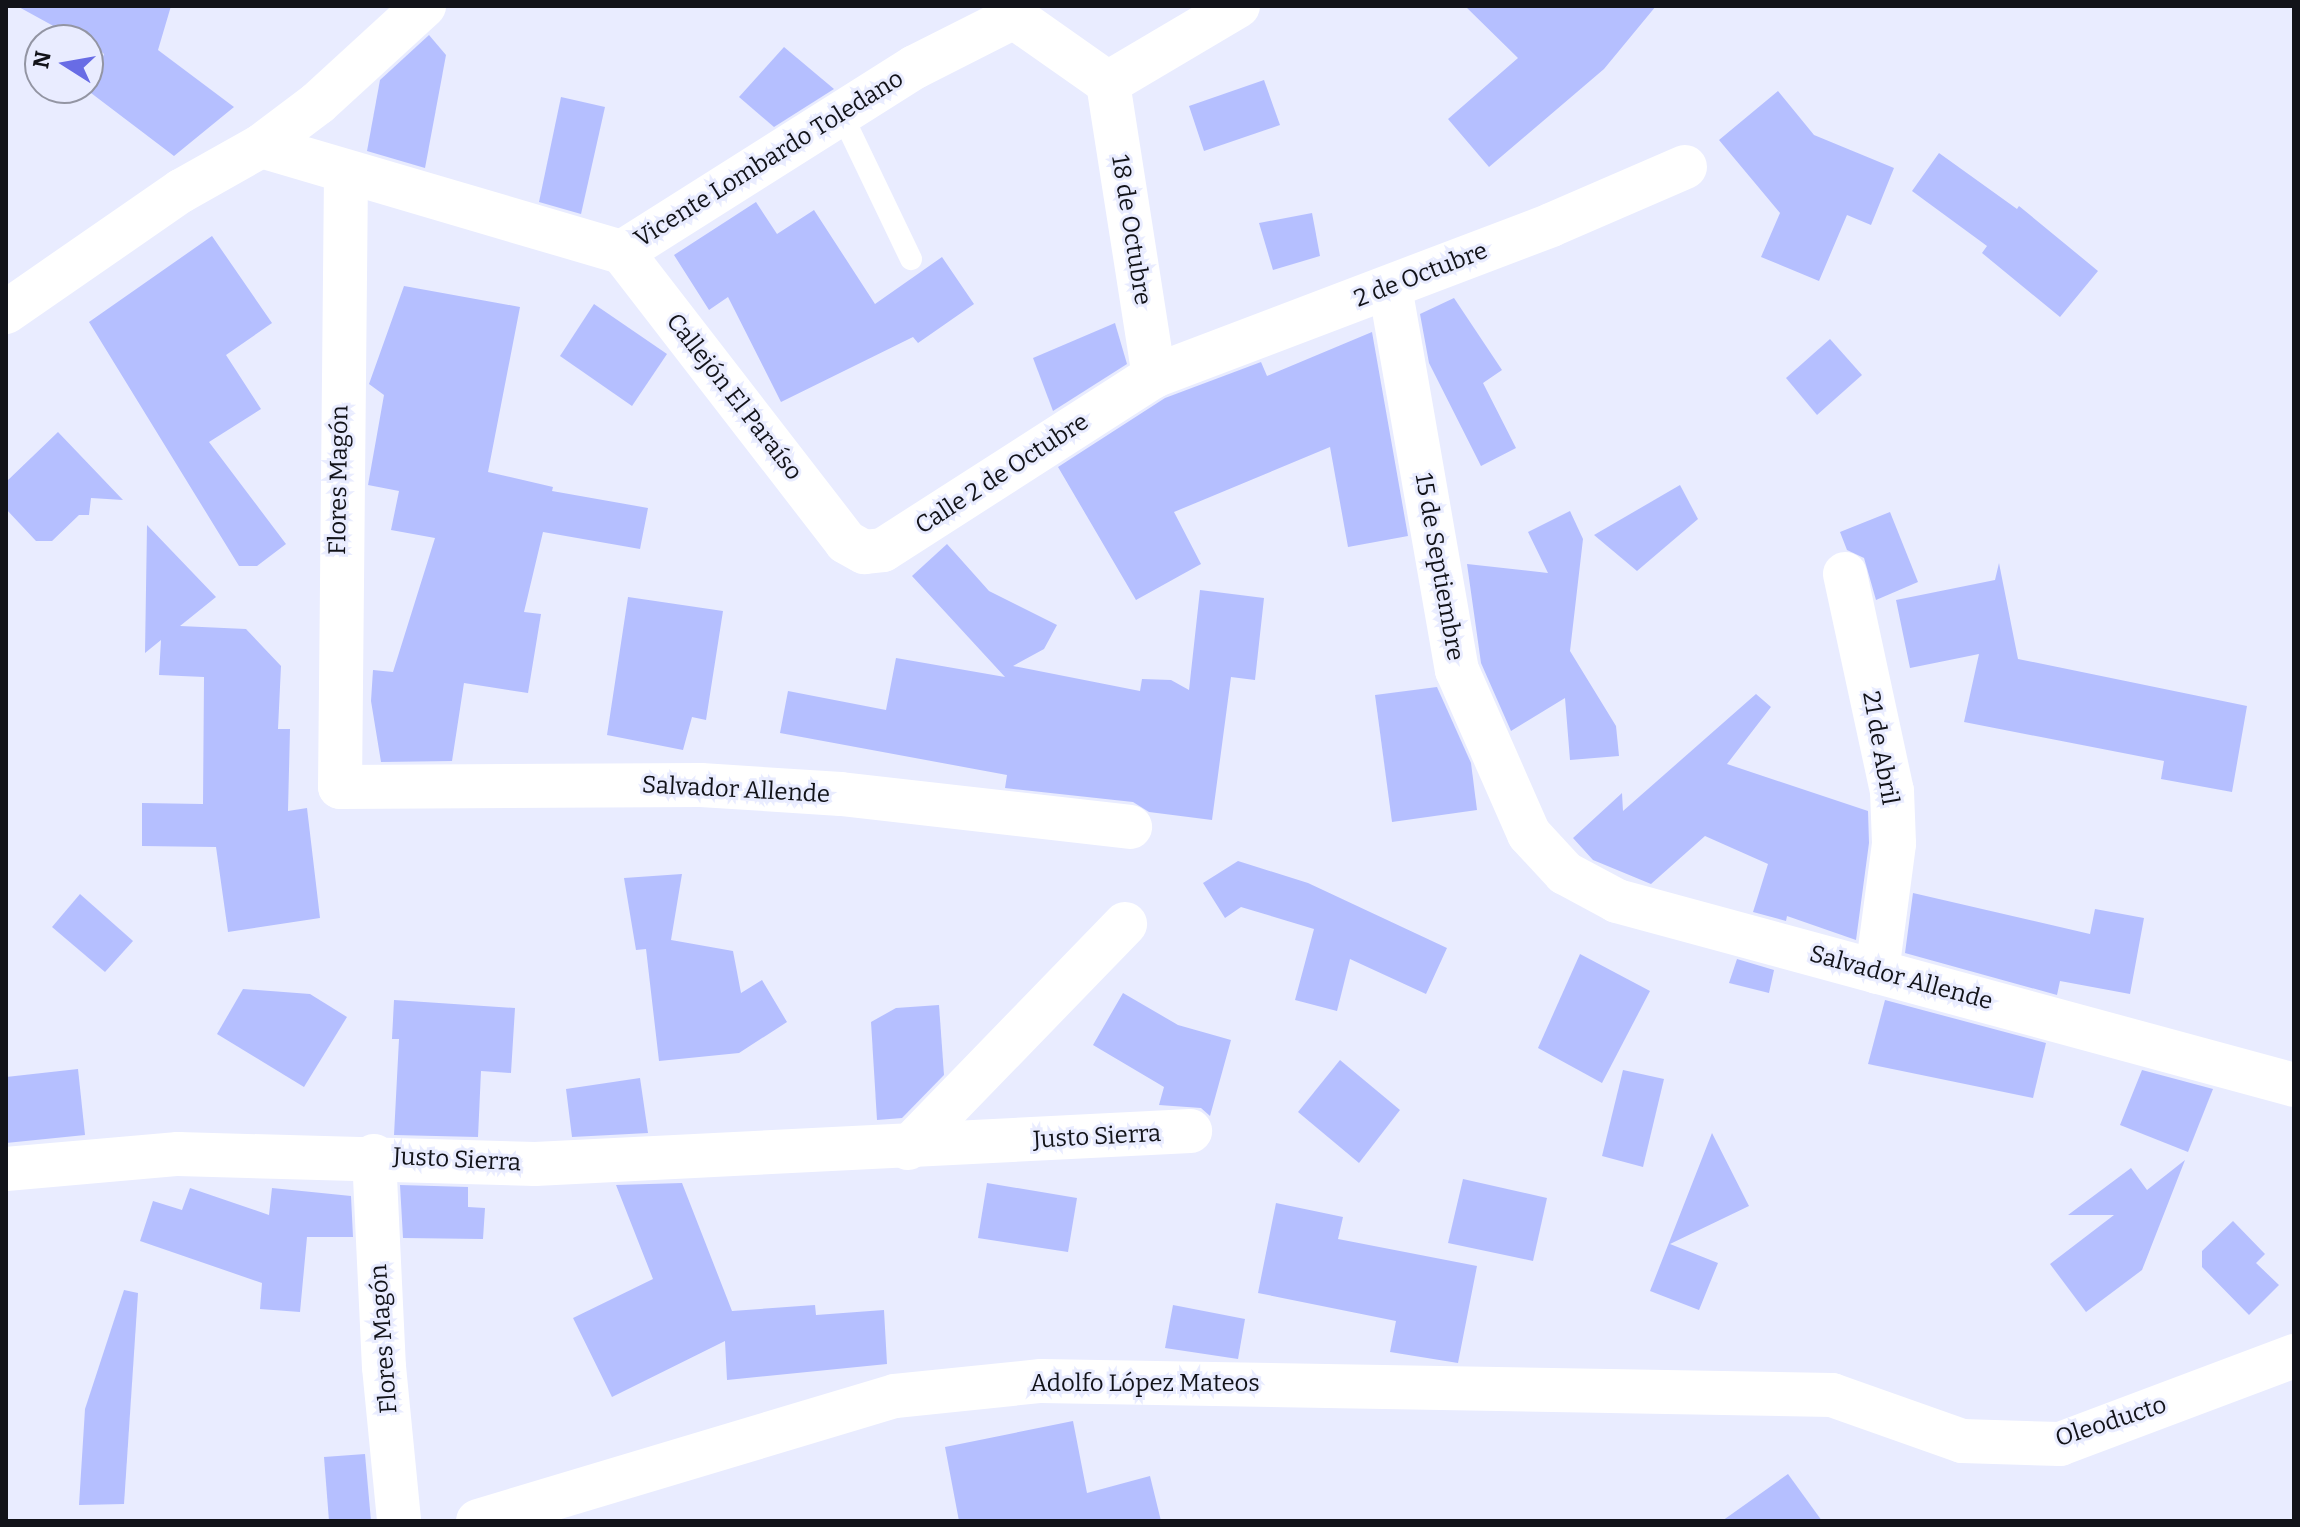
<!DOCTYPE html>
<meta charset="utf-8">
<style>
body{margin:0}
#map{position:relative;width:2300px;height:1527px;overflow:hidden;background:#e9ecff;font-family:Bitter,serif}
div>[style]{position:absolute}
.building>*{inset:0;background:#b5bfff}
.service>*{height:22px;margin:-11px;padding:0 11px;transform-origin:11px;border-radius:11px;background:#fff}
.minor>*{height:44px;margin:-22px;padding:0 22px;transform-origin:22px;border-radius:22px;background:#fff}
span{translate:-50% -50%;white-space:nowrap;text-align:center;line-height:1.15;-webkit-text-stroke:6px #e9ecff;paint-order:stroke}
.street-label{font-size:24px;color:#121319}
.frame{position:absolute;inset:0;border:8px solid #121319;pointer-events:none}
.north{position:absolute;left:24px;top:24px;width:80px;height:80px;box-sizing:border-box;background:#e9ecff;border:2px solid #9395a3;border-radius:50%;rotate:281deg;font-size:22px;font-weight:700;line-height:32px;text-align:center;color:#121319}
.north::after{content:'';display:block;margin:auto;width:28px;height:36px;background:#686ce5;clip-path:polygon(50% 0,100% 100%,50% 72%,0 100%)}
</style>
<div id="map">
<div class="building">
<div style="clip-path:polygon(17px 6px,171px 6px,158px 50px,234px 107px,174px 156px,91px 93px,104px 54px,88px 40px,79px 40px)"></div>
<div style="clip-path:polygon(1465px 6px,1656px 6px,1604px 69px,1489px 167px,1448px 119px,1518px 58px)"></div>
<div style="clip-path:polygon(429px 35px,446px 55px,425px 168px,367px 151px,380px 80px)"></div>
<div style="clip-path:polygon(784px 47px,834px 89px,774px 127px,739px 97px)"></div>
<div style="clip-path:polygon(1264px 80px,1280px 125px,1204px 151px,1189px 106px)"></div>
<div style="clip-path:polygon(1778px 91px,1814px 135px,1894px 168px,1871px 225px,1847px 215px,1819px 281px,1761px 257px,1780px 213px,1719px 140px)"></div>
<div style="clip-path:polygon(561px 97px,605px 107px,581px 214px,539px 202px)"></div>
<div style="clip-path:polygon(1939px 153px,2017px 209px,2019px 206px,2098px 271px,2060px 317px,1982px 253px,1987px 246px,1912px 191px)"></div>
<div style="clip-path:polygon(756px 202px,777px 234px,814px 210px,875px 304px,942px 257px,974px 304px,918px 343px,913px 337px,781px 402px,728px 297px,709px 310px,674px 255px)"></div>
<div style="clip-path:polygon(1312px 213px,1320px 256px,1273px 270px,1259px 223px)"></div>
<div style="clip-path:polygon(212px 236px,272px 323px,226px 355px,261px 409px,209px 442px,286px 544px,257px 566px,239px 566px,89px 322px)"></div>
<div style="clip-path:polygon(404px 286px,520px 307px,488px 472px,553px 487px,552px 491px,648px 508px,640px 549px,543px 532px,524px 612px,541px 614px,528px 693px,464px 683px,452px 761px,381px 762px,371px 701px,373px 670px,393px 672px,435px 538px,391px 530px,399px 491px,368px 485px,384px 395px,369px 384px)"></div>
<div style="clip-path:polygon(1454px 298px,1502px 370px,1483px 383px,1516px 448px,1481px 466px,1429px 363px,1420px 314px)"></div>
<div style="clip-path:polygon(594px 304px,667px 354px,632px 406px,560px 356px)"></div>
<div style="clip-path:polygon(1115px 323px,1127px 364px,1053px 411px,1033px 358px)"></div>
<div style="clip-path:polygon(1372px 332px,1408px 536px,1348px 547px,1330px 447px,1174px 512px,1201px 564px,1136px 600px,1058px 467px,1165px 398px,1261px 362px,1267px 376px)"></div>
<div style="clip-path:polygon(1830px 339px,1862px 375px,1817px 415px,1786px 378px)"></div>
<div style="clip-path:polygon(58px 432px,123px 500px,91px 498px,89px 515px,79px 515px,52px 541px,36px 541px,6px 509px,6px 482px)"></div>
<div style="clip-path:polygon(1680px 485px,1698px 519px,1637px 571px,1594px 535px)"></div>
<div style="clip-path:polygon(1570px 511px,1583px 539px,1570px 651px,1616px 726px,1619px 756px,1570px 760px,1565px 698px,1511px 731px,1481px 663px,1467px 564px,1548px 573px,1528px 532px)"></div>
<div style="clip-path:polygon(1890px 512px,1918px 582px,1876px 600px,1864px 558px,1847px 550px,1840px 532px)"></div>
<div style="clip-path:polygon(147px 525px,216px 597px,180px 626px,246px 629px,281px 666px,278px 729px,290px 729px,288px 811px,307px 808px,320px 918px,228px 932px,216px 847px,142px 846px,142px 803px,203px 804px,204px 677px,159px 675px,161px 640px,145px 653px)"></div>
<div style="clip-path:polygon(947px 544px,989px 591px,1057px 625px,1044px 649px,1013px 666px,1140px 691px,1142px 679px,1171px 680px,1189px 690px,1200px 590px,1264px 598px,1255px 680px,1231px 677px,1212px 820px,1149px 812px,1133px 802px,1005px 788px,1007px 775px,780px 733px,788px 691px,886px 710px,896px 658px,1005px 677px,912px 576px)"></div>
<div style="clip-path:polygon(1999px 563px,2018px 659px,2247px 706px,2232px 792px,2161px 779px,2164px 761px,1964px 722px,1979px 654px,1910px 668px,1896px 600px,1995px 580px)"></div>
<div style="clip-path:polygon(628px 597px,723px 611px,706px 720px,692px 717px,683px 750px,607px 735px)"></div>
<div style="clip-path:polygon(1437px 687px,1471px 763px,1477px 810px,1392px 822px,1375px 695px)"></div>
<div style="clip-path:polygon(1756px 694px,1771px 707px,1727px 764px,1868px 811px,1869px 843px,1856px 940px,1787px 916px,1786px 921px,1753px 912px,1768px 864px,1705px 836px,1651px 884px,1593px 860px,1573px 838px,1622px 793px,1623px 811px)"></div>
<div style="clip-path:polygon(1238px 861px,1308px 883px,1447px 948px,1426px 994px,1350px 959px,1337px 1011px,1295px 1000px,1314px 929px,1241px 907px,1225px 918px,1203px 883px)"></div>
<div style="clip-path:polygon(682px 874px,671px 940px,733px 951px,741px 993px,762px 980px,787px 1022px,739px 1053px,659px 1061px,646px 949px,636px 950px,624px 878px)"></div>
<div style="clip-path:polygon(1913px 893px,2090px 934px,2095px 909px,2144px 918px,2130px 994px,2060px 981px,2057px 995px,1905px 953px)"></div>
<div style="clip-path:polygon(80px 894px,133px 941px,105px 972px,52px 927px)"></div>
<div style="clip-path:polygon(1580px 954px,1650px 991px,1602px 1083px,1538px 1048px)"></div>
<div style="clip-path:polygon(1737px 959px,1774px 970px,1769px 993px,1729px 983px)"></div>
<div style="clip-path:polygon(243px 989px,310px 994px,347px 1017px,304px 1087px,217px 1034px)"></div>
<div style="clip-path:polygon(1123px 993px,1178px 1025px,1231px 1040px,1210px 1116px,1201px 1108px,1159px 1105px,1164px 1087px,1093px 1045px)"></div>
<div style="clip-path:polygon(394px 1000px,515px 1008px,511px 1073px,481px 1071px,478px 1137px,394px 1135px,399px 1039px,392px 1039px)"></div>
<div style="clip-path:polygon(1885px 1000px,2046px 1043px,2033px 1098px,1868px 1064px)"></div>
<div style="clip-path:polygon(939px 1005px,944px 1075px,902px 1118px,877px 1120px,871px 1022px,896px 1008px)"></div>
<div style="clip-path:polygon(1340px 1060px,1400px 1110px,1359px 1163px,1298px 1112px)"></div>
<div style="clip-path:polygon(78px 1069px,85px 1135px,6px 1143px,6px 1077px)"></div>
<div style="clip-path:polygon(1623px 1070px,1664px 1079px,1643px 1167px,1602px 1156px)"></div>
<div style="clip-path:polygon(2142px 1070px,2213px 1089px,2188px 1152px,2120px 1125px)"></div>
<div style="clip-path:polygon(640px 1078px,648px 1133px,572px 1137px,566px 1089px)"></div>
<div style="clip-path:polygon(1712px 1133px,1749px 1206px,1670px 1244px,1718px 1263px,1699px 1310px,1650px 1291px)"></div>
<div style="clip-path:polygon(2185px 1160px,2142px 1270px,2086px 1312px,2050px 1264px,2114px 1215px,2068px 1215px,2131px 1168px,2147px 1190px)"></div>
<div style="clip-path:polygon(1463px 1179px,1547px 1198px,1533px 1261px,1448px 1243px)"></div>
<div style="clip-path:polygon(682px 1183px,732px 1311px,815px 1305px,816px 1315px,884px 1310px,887px 1364px,727px 1380px,725px 1341px,612px 1397px,573px 1318px,653px 1279px,616px 1185px)"></div>
<div style="clip-path:polygon(987px 1183px,1077px 1198px,1068px 1252px,978px 1238px)"></div>
<div style="clip-path:polygon(400px 1185px,468px 1187px,468px 1207px,485px 1208px,483px 1239px,403px 1238px)"></div>
<div style="clip-path:polygon(190px 1188px,269px 1215px,272px 1188px,351px 1196px,353px 1237px,307px 1237px,300px 1312px,260px 1309px,262px 1283px,140px 1241px,153px 1201px,182px 1210px)"></div>
<div style="clip-path:polygon(1276px 1203px,1343px 1217px,1338px 1239px,1477px 1266px,1458px 1363px,1390px 1352px,1396px 1321px,1258px 1293px)"></div>
<div style="clip-path:polygon(2233px 1221px,2265px 1254px,2256px 1263px,2279px 1285px,2249px 1315px,2202px 1267px,2202px 1251px)"></div>
<div style="clip-path:polygon(124px 1290px,138px 1293px,124px 1504px,79px 1505px,85px 1409px)"></div>
<div style="clip-path:polygon(1173px 1305px,1245px 1319px,1238px 1359px,1165px 1348px)"></div>
<div style="clip-path:polygon(1073px 1421px,1087px 1493px,1150px 1476px,1161px 1521px,959px 1521px,945px 1447px)"></div>
<div style="clip-path:polygon(365px 1454px,371px 1521px,329px 1521px,324px 1457px)"></div>
<div style="clip-path:polygon(1788px 1474px,1822px 1521px,1722px 1521px)"></div>
</div>
<div class="service">
<div style="left:841px;top:113px;width:162px;rotate:64.4deg"></div>
</div>
<div class="minor">
<div style="left:1014px;top:17px;width:115px;rotate:35.1deg"></div>
<div style="left:1108px;top:83px;width:297px;rotate:81.1deg"></div>
<div style="left:1108px;top:83px;width:151px;rotate:-30.6deg"></div>
<div style="left:261px;top:146px;width:71px;rotate:-37deg"></div>
<div style="left:318px;top:103px;width:144px;rotate:-42.5deg"></div>
<div style="left:346px;top:174px;width:613px;rotate:90.56deg"></div>
<div style="left:340px;top:787px;width:361px;rotate:-0.3deg"></div>
<div style="left:701px;top:785px;width:140px;rotate:3.7deg"></div>
<div style="left:841px;top:794px;width:291px;rotate:6.5deg"></div>
<div style="left:622px;top:252px;width:366px;rotate:52.3deg"></div>
<div style="left:846px;top:542px;width:21px;rotate:29deg"></div>
<div style="left:864px;top:552px;width:19px;rotate:-6deg"></div>
<div style="left:883px;top:550px;width:322px;rotate:-32.7deg"></div>
<div style="left:1154px;top:376px;width:425px;rotate:-20.8deg"></div>
<div style="left:1551px;top:225px;width:146px;rotate:-23.4deg"></div>
<div style="left:1390px;top:287px;width:389px;rotate:80.1deg"></div>
<div style="left:1457px;top:670px;width:179px;rotate:66.3deg"></div>
<div style="left:1529px;top:834px;width:53px;rotate:47.3deg"></div>
<div style="left:1565px;top:873px;width:59px;rotate:28.3deg"></div>
<div style="left:1617px;top:901px;width:702px;rotate:15.2deg"></div>
<div style="left:6px;top:312px;width:213px;rotate:-34.7deg"></div>
<div style="left:181px;top:191px;width:92px;rotate:-29.4deg"></div>
<div style="left:261px;top:146px;width:376px;rotate:16.4deg"></div>
<div style="left:622px;top:252px;width:347px;rotate:-32.3deg"></div>
<div style="left:915px;top:67px;width:111px;rotate:-26.8deg"></div>
<div style="left:1845px;top:574px;width:222px;rotate:77.8deg"></div>
<div style="left:1892px;top:791px;width:53px;rotate:87.8deg"></div>
<div style="left:1894px;top:844px;width:129px;rotate:97.6deg"></div>
<div style="left:908px;top:1148px;width:312px;rotate:-45.9deg"></div>
<div style="left:374px;top:1156px;width:211px;rotate:87.3deg"></div>
<div style="left:384px;top:1367px;width:155px;rotate:84.4deg"></div>
<div style="left:6px;top:1169px;width:173px;rotate:-5deg"></div>
<div style="left:178px;top:1154px;width:357px;rotate:1.6deg"></div>
<div style="left:535px;top:1164px;width:656px;rotate:-2.88deg"></div>
<div style="left:478px;top:1521px;width:435px;rotate:-16.7deg"></div>
<div style="left:895px;top:1396px;width:147px;rotate:-5.9deg"></div>
<div style="left:1041px;top:1381px;width:791px;rotate:1.01deg"></div>
<div style="left:1832px;top:1395px;width:138px;rotate:19.5deg"></div>
<div style="left:1962px;top:1441px;width:98px;rotate:1.8deg"></div>
<div style="left:2060px;top:1444px;width:250px;rotate:-20.6deg"></div>
</div>
<div class="street-label">
<span style="left:769px;top:159px;rotate:-32deg">Vicente Lombardo Toledano</span>
<span style="left:1131px;top:230px;rotate:81deg">18 de Octubre</span>
<span style="left:1421px;top:275px;rotate:-21deg">2 de Octubre</span>
<span style="left:734px;top:397px;rotate:52deg">Callejón El Paraíso</span>
<span style="left:1002px;top:474px;rotate:-33deg">Calle 2 de Octubre</span>
<span style="left:339px;top:480px;rotate:-89deg">Flores Magón</span>
<span style="left:1439px;top:567px;rotate:80deg">15 de Septiembre</span>
<span style="left:1880px;top:748px;rotate:80deg">21 de Abril</span>
<span style="left:736px;top:790px;rotate:3deg">Salvador Allende</span>
<span style="left:1901px;top:978px;rotate:15deg">Salvador Allende</span>
<span style="left:1097px;top:1137px;rotate:-3deg">Justo Sierra</span>
<span style="left:457px;top:1160px;rotate:3deg">Justo Sierra</span>
<span style="left:384px;top:1339px;rotate:-94deg">Flores Magón</span>
<span style="left:1145px;top:1384px">Adolfo López Mateos</span>
<span style="left:2111px;top:1422px;rotate:-18deg">Oleoducto</span>
</div>
<div class="frame"></div>
<div class="north">N</div>
</div>
